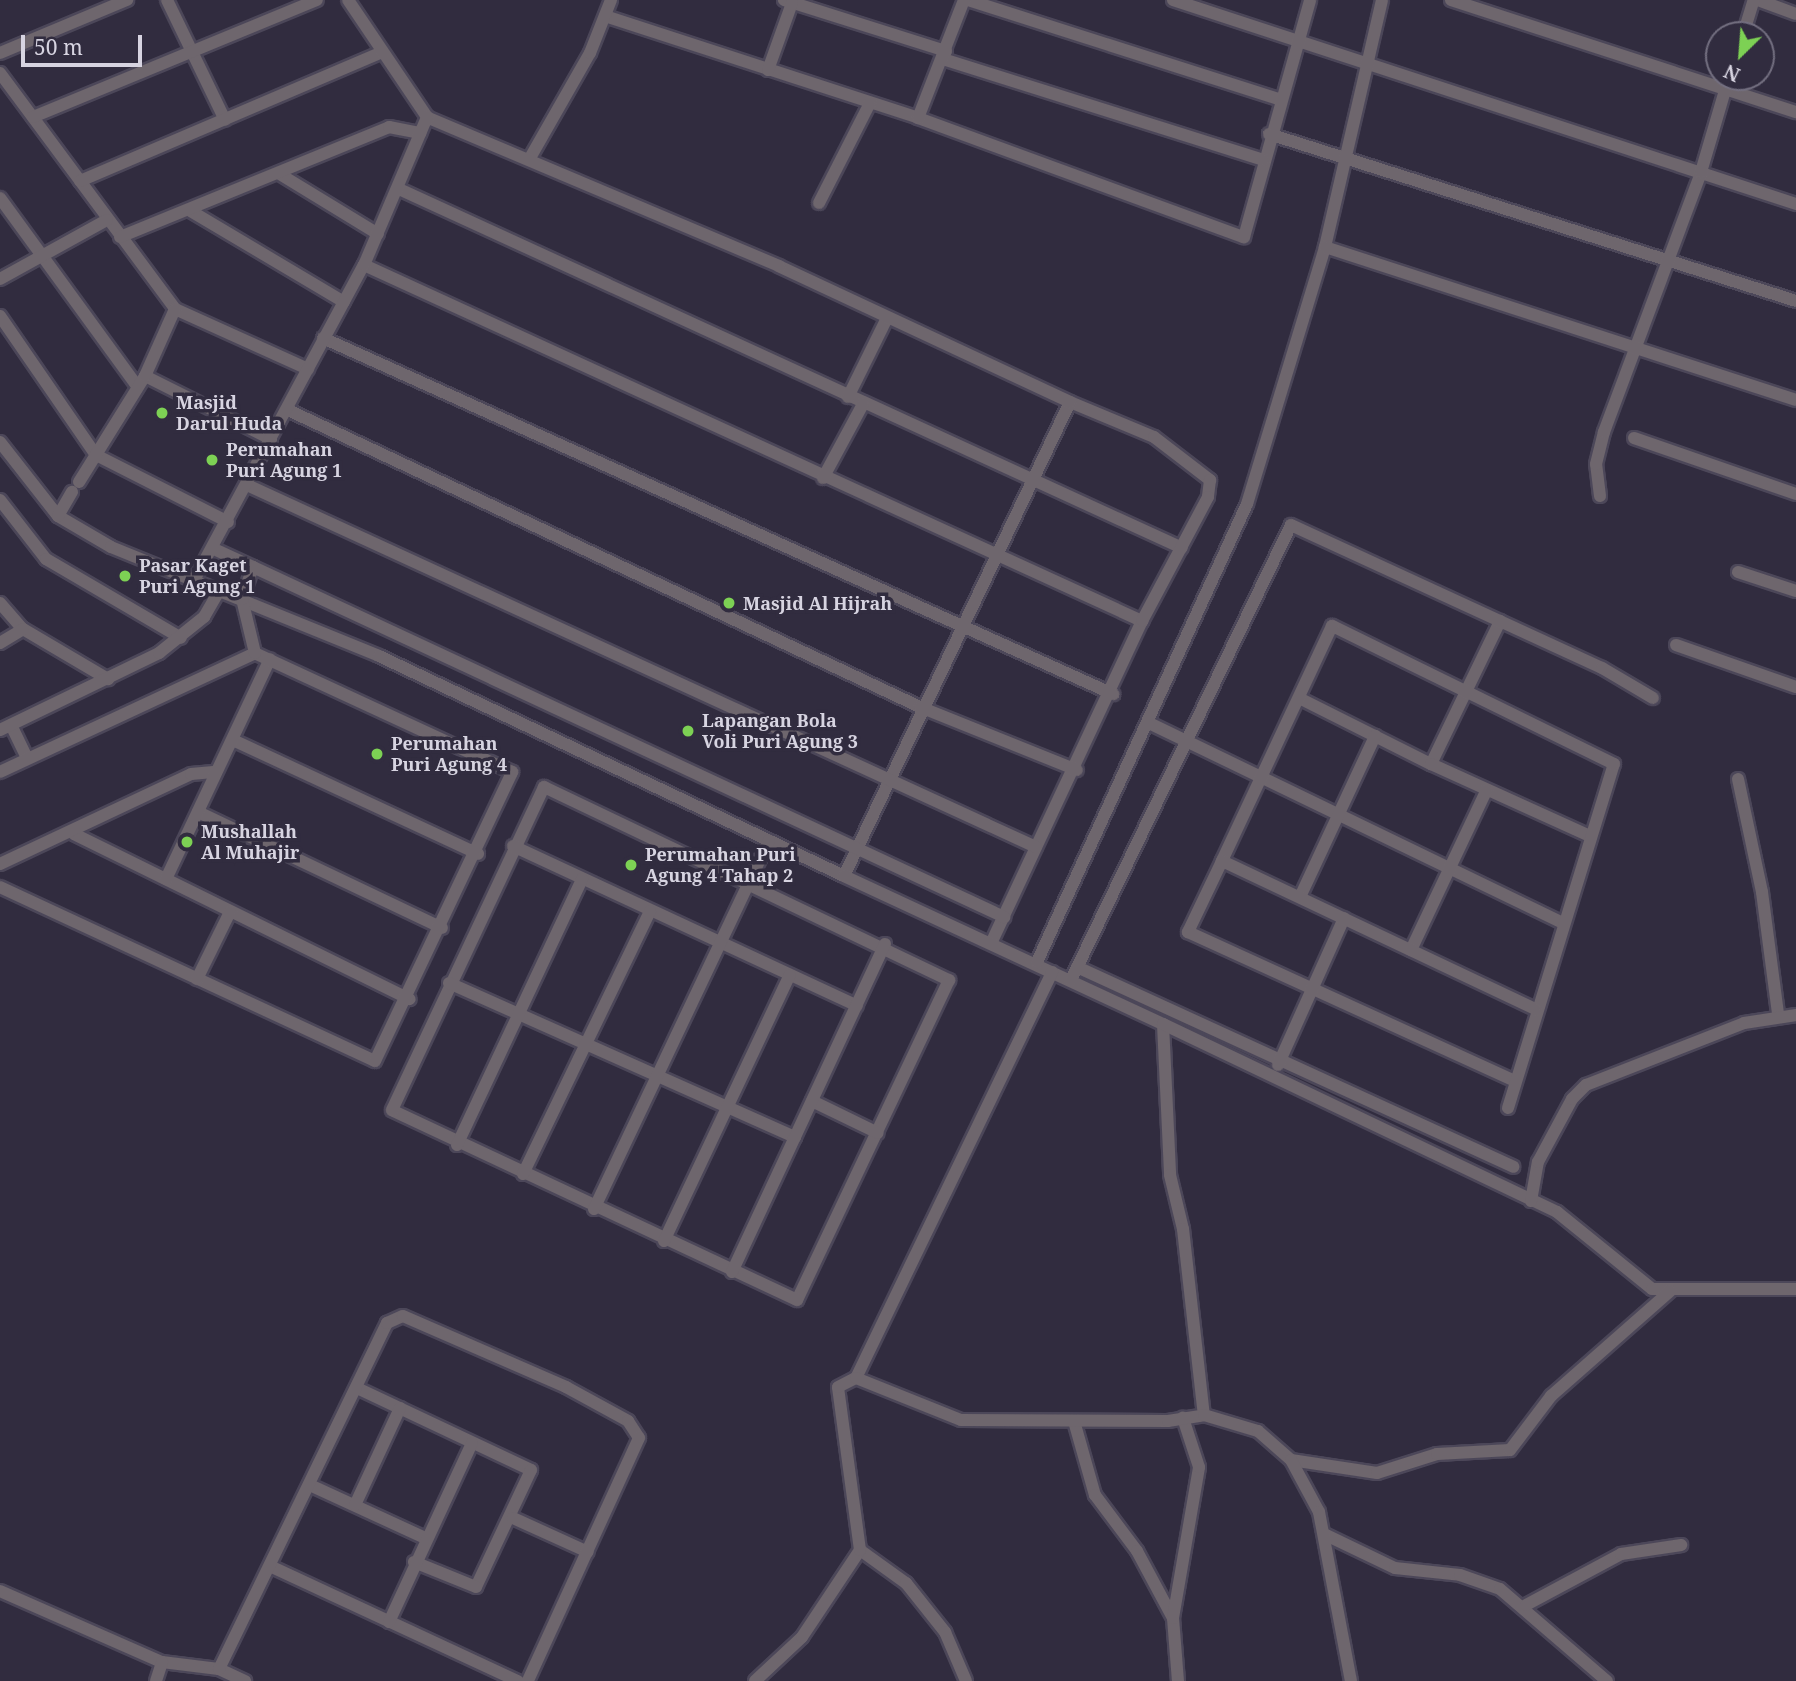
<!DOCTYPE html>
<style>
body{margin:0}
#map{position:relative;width:1796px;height:1681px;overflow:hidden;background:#312c3f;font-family:"Noto Serif",serif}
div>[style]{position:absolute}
.roads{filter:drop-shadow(2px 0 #4c4759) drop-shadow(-2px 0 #4c4759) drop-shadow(0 2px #4c4759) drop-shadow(0 -2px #4c4759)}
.street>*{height:12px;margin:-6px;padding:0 6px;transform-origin:6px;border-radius:6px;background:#6e666d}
.dots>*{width:19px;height:19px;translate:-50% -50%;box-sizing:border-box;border:4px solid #312c3f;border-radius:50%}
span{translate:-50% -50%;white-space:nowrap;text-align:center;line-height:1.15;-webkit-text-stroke:7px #312c3f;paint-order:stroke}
.poi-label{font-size:18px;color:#d7d4e1;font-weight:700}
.left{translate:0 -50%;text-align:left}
.north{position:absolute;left:1705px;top:21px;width:70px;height:70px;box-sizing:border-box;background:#312c3f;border:2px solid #736f80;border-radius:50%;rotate:205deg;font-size:19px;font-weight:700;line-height:28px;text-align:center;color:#d7d4e1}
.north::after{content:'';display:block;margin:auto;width:24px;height:32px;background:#7dd154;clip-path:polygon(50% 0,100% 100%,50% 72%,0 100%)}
.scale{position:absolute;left:21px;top:35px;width:121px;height:32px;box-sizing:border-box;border:4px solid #d7d4e1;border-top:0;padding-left:9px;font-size:21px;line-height:24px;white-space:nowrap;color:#d7d4e1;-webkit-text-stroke:5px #312c3f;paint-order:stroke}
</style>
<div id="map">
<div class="roads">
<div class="street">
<div style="left:167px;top:0;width:133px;rotate:64.2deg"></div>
<div style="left:784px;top:0;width:170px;rotate:17.5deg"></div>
<div style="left:968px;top:0;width:325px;rotate:17.7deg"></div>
<div style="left:1173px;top:0;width:656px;rotate:18.13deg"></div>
<div style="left:1451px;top:0;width:363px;rotate:18deg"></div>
<div style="left:1758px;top:0;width:40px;rotate:20.2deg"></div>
<div style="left:605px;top:16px;width:329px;rotate:18deg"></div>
<div style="left:918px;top:118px;width:347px;rotate:20.1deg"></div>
<div style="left:1244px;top:237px;width:246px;rotate:-74.4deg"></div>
<div style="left:1743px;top:35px;width:37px;rotate:-73deg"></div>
<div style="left:0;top:53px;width:138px;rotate:-22.7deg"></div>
<div style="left:943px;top:59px;width:336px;rotate:17.5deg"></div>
<div style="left:768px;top:70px;width:71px;rotate:-70.3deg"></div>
<div style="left:0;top:73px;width:294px;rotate:53.4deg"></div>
<div style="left:175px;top:309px;width:146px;rotate:24.3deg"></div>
<div style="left:33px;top:117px;width:307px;rotate:-22.4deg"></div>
<div style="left:918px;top:118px;width:127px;rotate:-68.7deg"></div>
<div style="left:1269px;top:134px;width:553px;rotate:17.58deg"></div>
<div style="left:530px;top:158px;width:121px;rotate:-60.3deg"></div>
<div style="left:590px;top:53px;width:57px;rotate:-68.4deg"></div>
<div style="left:278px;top:173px;width:117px;rotate:31.4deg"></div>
<div style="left:80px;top:181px;width:328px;rotate:-23.1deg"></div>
<div style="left:399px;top:189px;width:861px;rotate:24.63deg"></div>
<div style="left:0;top:198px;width:233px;rotate:53.9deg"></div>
<div style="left:819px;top:203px;width:112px;rotate:-63deg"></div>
<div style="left:189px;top:210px;width:180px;rotate:30.7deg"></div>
<div style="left:120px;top:237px;width:291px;rotate:-22.2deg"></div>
<div style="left:389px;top:127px;width:32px;rotate:11deg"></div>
<div style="left:1325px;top:247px;width:253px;rotate:-77deg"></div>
<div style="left:364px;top:265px;width:856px;rotate:24.59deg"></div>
<div style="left:1142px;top:621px;width:353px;rotate:115.1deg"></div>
<div style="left:0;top:279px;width:122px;rotate:-28.9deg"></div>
<div style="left:0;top:316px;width:169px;rotate:55.4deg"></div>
<div style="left:96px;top:455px;width:148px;rotate:26.9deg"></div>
<div style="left:323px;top:338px;width:867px;rotate:24.26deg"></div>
<div style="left:145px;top:376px;width:141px;rotate:26.6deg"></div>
<div style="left:848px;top:397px;width:88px;rotate:-63.7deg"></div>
<div style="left:1070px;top:402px;width:91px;rotate:22.6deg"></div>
<div style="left:1154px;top:437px;width:71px;rotate:37.5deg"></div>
<div style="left:1210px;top:480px;width:17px;rotate:97deg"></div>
<div style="left:1208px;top:497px;width:140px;rotate:118deg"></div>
<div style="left:288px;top:410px;width:698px;rotate:25.17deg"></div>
<div style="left:920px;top:707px;width:169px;rotate:21.9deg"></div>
<div style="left:1634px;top:438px;width:171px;rotate:19.1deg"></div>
<div style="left:0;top:442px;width:94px;rotate:51.9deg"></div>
<div style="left:58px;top:516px;width:61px;rotate:30.3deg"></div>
<div style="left:111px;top:547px;width:289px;rotate:22.1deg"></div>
<div style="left:379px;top:656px;width:514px;rotate:25.32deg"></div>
<div style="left:844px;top:876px;width:525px;rotate:-64.51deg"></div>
<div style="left:1070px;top:402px;width:321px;rotate:-155deg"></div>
<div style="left:779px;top:266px;width:382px;rotate:-157.1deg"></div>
<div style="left:427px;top:117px;width:141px;rotate:-124deg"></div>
<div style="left:823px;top:478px;width:84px;rotate:-61.6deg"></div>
<div style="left:79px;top:482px;width:125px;rotate:-58.1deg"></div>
<div style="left:145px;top:376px;width:73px;rotate:-65.9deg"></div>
<div style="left:247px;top:485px;width:868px;rotate:24.65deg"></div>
<div style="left:1600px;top:496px;width:32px;rotate:-97deg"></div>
<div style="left:1596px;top:464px;width:33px;rotate:-76deg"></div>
<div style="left:1604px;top:432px;width:278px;rotate:-69.5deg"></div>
<div style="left:1701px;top:172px;width:99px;rotate:-73.6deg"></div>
<div style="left:0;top:500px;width:75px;rotate:52.1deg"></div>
<div style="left:46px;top:559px;width:156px;rotate:30.3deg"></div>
<div style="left:58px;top:516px;width:28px;rotate:-60deg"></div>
<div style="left:214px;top:549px;width:43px;rotate:24.8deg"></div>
<div style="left:1738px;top:572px;width:61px;rotate:18.1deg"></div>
<div style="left:193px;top:582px;width:360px;rotate:-61.7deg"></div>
<div style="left:364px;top:265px;width:161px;rotate:-66.9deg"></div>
<div style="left:0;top:603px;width:35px;rotate:49deg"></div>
<div style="left:23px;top:629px;width:99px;rotate:30.5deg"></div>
<div style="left:0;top:643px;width:27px;rotate:-31deg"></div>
<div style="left:1676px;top:645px;width:127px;rotate:19.3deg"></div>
<div style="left:1299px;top:698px;width:148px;rotate:26.6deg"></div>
<div style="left:1431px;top:764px;width:159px;rotate:-64.2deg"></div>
<div style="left:1149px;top:723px;width:460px;rotate:25.8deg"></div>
<div style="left:11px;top:725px;width:37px;rotate:64deg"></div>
<div style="left:0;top:730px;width:177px;rotate:-25.8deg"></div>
<div style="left:159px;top:653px;width:58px;rotate:-38.7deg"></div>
<div style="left:204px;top:617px;width:28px;rotate:-60deg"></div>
<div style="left:235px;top:741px;width:268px;rotate:24.9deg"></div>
<div style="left:1431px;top:764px;width:175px;rotate:24.4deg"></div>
<div style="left:0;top:772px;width:281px;rotate:-25deg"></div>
<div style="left:1738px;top:779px;width:116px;rotate:78deg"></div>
<div style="left:1762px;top:892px;width:122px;rotate:82.5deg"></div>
<div style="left:544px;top:787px;width:449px;rotate:25.5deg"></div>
<div style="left:949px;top:980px;width:354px;rotate:115.4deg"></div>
<div style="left:797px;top:1300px;width:447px;rotate:-154.9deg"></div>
<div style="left:392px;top:1110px;width:357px;rotate:-64.8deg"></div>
<div style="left:198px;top:812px;width:270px;rotate:25.4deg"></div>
<div style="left:74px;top:834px;width:374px;rotate:26.2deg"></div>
<div style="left:513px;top:846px;width:379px;rotate:24.9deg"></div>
<div style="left:1222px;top:861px;width:79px;rotate:115.6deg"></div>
<div style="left:1188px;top:932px;width:359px;rotate:24.5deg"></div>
<div style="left:0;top:864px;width:211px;rotate:-25.2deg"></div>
<div style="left:191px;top:774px;width:25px;rotate:-5deg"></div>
<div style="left:844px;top:876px;width:352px;rotate:24.9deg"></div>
<div style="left:1163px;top:1024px;width:151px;rotate:87.3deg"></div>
<div style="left:1170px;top:1175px;width:56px;rotate:76.5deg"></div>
<div style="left:1183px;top:1229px;width:187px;rotate:83.6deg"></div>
<div style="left:166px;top:879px;width:243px;rotate:-64.7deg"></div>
<div style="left:0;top:887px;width:413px;rotate:24.9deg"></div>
<div style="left:375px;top:1061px;width:320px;rotate:-64.6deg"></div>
<div style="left:512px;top:772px;width:283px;rotate:-155.2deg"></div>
<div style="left:255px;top:653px;width:56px;rotate:-103.5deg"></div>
<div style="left:242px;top:599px;width:34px;rotate:-71deg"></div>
<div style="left:253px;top:567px;width:829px;rotate:24.99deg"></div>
<div style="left:1300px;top:897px;width:178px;rotate:-65deg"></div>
<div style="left:1411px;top:950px;width:176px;rotate:-64.7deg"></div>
<div style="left:1037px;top:962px;width:504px;rotate:-65.37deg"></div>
<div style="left:1247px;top:504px;width:269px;rotate:-73.1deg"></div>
<div style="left:1325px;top:247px;width:495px;rotate:18deg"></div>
<div style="left:1077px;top:967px;width:480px;rotate:24.6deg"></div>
<div style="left:197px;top:979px;width:75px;rotate:-63.8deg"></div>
<div style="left:1071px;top:980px;width:505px;rotate:-64.2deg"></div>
<div style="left:1291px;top:525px;width:342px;rotate:24.7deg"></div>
<div style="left:1602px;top:668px;width:59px;rotate:30.5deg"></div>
<div style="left:449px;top:983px;width:379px;rotate:24deg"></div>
<div style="left:1163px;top:1024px;width:437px;rotate:25.5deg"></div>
<div style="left:1557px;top:1212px;width:122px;rotate:39deg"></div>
<div style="left:1652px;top:1289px;width:144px"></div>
<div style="left:1278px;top:1065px;width:161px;rotate:-65.8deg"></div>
<div style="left:812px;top:1101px;width:73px;rotate:25.9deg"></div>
<div style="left:1508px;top:1108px;width:360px;rotate:-72.9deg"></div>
<div style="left:1614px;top:764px;width:314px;rotate:-153.9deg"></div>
<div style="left:1332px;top:626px;width:259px;rotate:115.1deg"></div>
<div style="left:1222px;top:861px;width:346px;rotate:25.3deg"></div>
<div style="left:457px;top:1145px;width:294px;rotate:-64.8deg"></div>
<div style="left:523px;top:1174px;width:292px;rotate:-64.2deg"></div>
<div style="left:1531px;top:1201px;width:40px;rotate:-80deg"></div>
<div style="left:1538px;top:1162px;width:72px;rotate:-61.6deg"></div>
<div style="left:1572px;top:1099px;width:20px;rotate:-45deg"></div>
<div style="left:1586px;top:1085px;width:170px;rotate:-21.4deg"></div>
<div style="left:1744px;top:1023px;width:53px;rotate:-8.7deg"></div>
<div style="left:594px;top:1209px;width:408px;rotate:-64.6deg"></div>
<div style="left:664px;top:1241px;width:294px;rotate:-64.7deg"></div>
<div style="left:732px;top:1272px;width:362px;rotate:-65deg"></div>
<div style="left:856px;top:1378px;width:451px;rotate:-64.2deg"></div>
<div style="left:359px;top:1389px;width:190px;rotate:25.2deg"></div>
<div style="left:531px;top:1470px;width:129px;rotate:115.2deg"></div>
<div style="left:476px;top:1587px;width:67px;rotate:-158deg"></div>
<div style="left:1074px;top:1421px;width:77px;rotate:74.2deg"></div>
<div style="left:1095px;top:1495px;width:70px;rotate:53.1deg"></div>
<div style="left:1137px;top:1551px;width:76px;rotate:61.8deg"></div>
<div style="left:1173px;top:1618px;width:63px;rotate:85.5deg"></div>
<div style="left:1291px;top:1460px;width:87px;rotate:8.6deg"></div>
<div style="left:1377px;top:1473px;width:63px;rotate:-17.6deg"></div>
<div style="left:1437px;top:1454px;width:73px;rotate:-3.1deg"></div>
<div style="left:1510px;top:1450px;width:68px;rotate:-52.8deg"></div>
<div style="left:1551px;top:1396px;width:159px;rotate:-41.4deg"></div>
<div style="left:312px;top:1486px;width:124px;rotate:24.7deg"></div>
<div style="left:355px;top:1505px;width:107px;rotate:-65.1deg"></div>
<div style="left:513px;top:1518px;width:82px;rotate:24.4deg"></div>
<div style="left:1326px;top:1535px;width:76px;rotate:25.6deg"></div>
<div style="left:1395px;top:1568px;width:65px;rotate:6.1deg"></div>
<div style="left:1460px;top:1575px;width:42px;rotate:19.3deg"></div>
<div style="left:1500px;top:1589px;width:141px;rotate:40.7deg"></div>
<div style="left:860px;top:1550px;width:57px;rotate:35.7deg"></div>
<div style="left:906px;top:1583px;width:63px;rotate:51.5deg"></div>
<div style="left:945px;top:1632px;width:53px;rotate:66.8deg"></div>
<div style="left:272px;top:1567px;width:271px;rotate:24.9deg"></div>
<div style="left:0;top:1591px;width:177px;rotate:23.7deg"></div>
<div style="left:162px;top:1662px;width:57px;rotate:7deg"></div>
<div style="left:219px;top:1669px;width:29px;rotate:25deg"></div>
<div style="left:1526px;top:1605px;width:108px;rotate:-28.2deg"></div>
<div style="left:1621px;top:1554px;width:61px;rotate:-8.5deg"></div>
<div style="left:1173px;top:1618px;width:153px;rotate:-80.2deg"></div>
<div style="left:1199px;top:1467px;width:52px;rotate:-108.1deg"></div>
<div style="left:389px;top:1622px;width:197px;rotate:-65.1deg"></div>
<div style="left:219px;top:1669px;width:385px;rotate:-64.1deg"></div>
<div style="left:387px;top:1323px;width:17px;rotate:-24deg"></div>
<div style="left:403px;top:1316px;width:178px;rotate:23.5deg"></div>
<div style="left:566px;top:1387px;width:71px;rotate:28.7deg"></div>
<div style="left:628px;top:1421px;width:20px;rotate:57deg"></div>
<div style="left:639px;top:1438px;width:267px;rotate:114.6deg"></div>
<div style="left:156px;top:1681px;width:20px;rotate:-72deg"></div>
<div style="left:755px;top:1681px;width:64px;rotate:-43.1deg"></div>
<div style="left:802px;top:1637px;width:105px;rotate:-56.3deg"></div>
<div style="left:860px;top:1550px;width:164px;rotate:-97.7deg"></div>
<div style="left:838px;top:1387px;width:20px;rotate:-27deg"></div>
<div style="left:856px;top:1378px;width:113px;rotate:21.8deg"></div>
<div style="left:961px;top:1420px;width:207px;rotate:0.3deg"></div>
<div style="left:1168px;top:1421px;width:36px;rotate:-9deg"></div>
<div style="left:1204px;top:1415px;width:56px;rotate:16.5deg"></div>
<div style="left:1258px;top:1431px;width:44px;rotate:41.3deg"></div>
<div style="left:1291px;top:1460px;width:59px;rotate:61.7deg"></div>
<div style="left:1319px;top:1512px;width:172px;rotate:79.3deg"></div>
</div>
</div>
<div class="dots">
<div style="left:162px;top:413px;background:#7dd154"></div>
<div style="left:212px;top:460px;background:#7dd154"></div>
<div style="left:125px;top:576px;background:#7dd154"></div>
<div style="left:729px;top:603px;background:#7dd154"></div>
<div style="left:688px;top:731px;background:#7dd154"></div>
<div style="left:377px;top:754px;background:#7dd154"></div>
<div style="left:187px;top:842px;background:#7dd154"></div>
<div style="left:631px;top:865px;background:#7dd154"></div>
</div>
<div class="poi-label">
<span class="left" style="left:176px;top:413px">Masjid<br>Darul Huda</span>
<span class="left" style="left:226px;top:460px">Perumahan<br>Puri Agung 1</span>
<span class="left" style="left:139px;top:576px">Pasar Kaget<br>Puri Agung 1</span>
<span class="left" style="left:743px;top:603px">Masjid Al Hijrah</span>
<span class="left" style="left:702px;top:731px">Lapangan Bola<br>Voli Puri Agung 3</span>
<span class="left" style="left:391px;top:754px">Perumahan<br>Puri Agung 4</span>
<span class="left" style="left:201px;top:842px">Mushallah<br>Al Muhajir</span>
<span class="left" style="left:645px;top:865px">Perumahan Puri<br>Agung 4 Tahap 2</span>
</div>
<div class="north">N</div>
<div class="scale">50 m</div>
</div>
